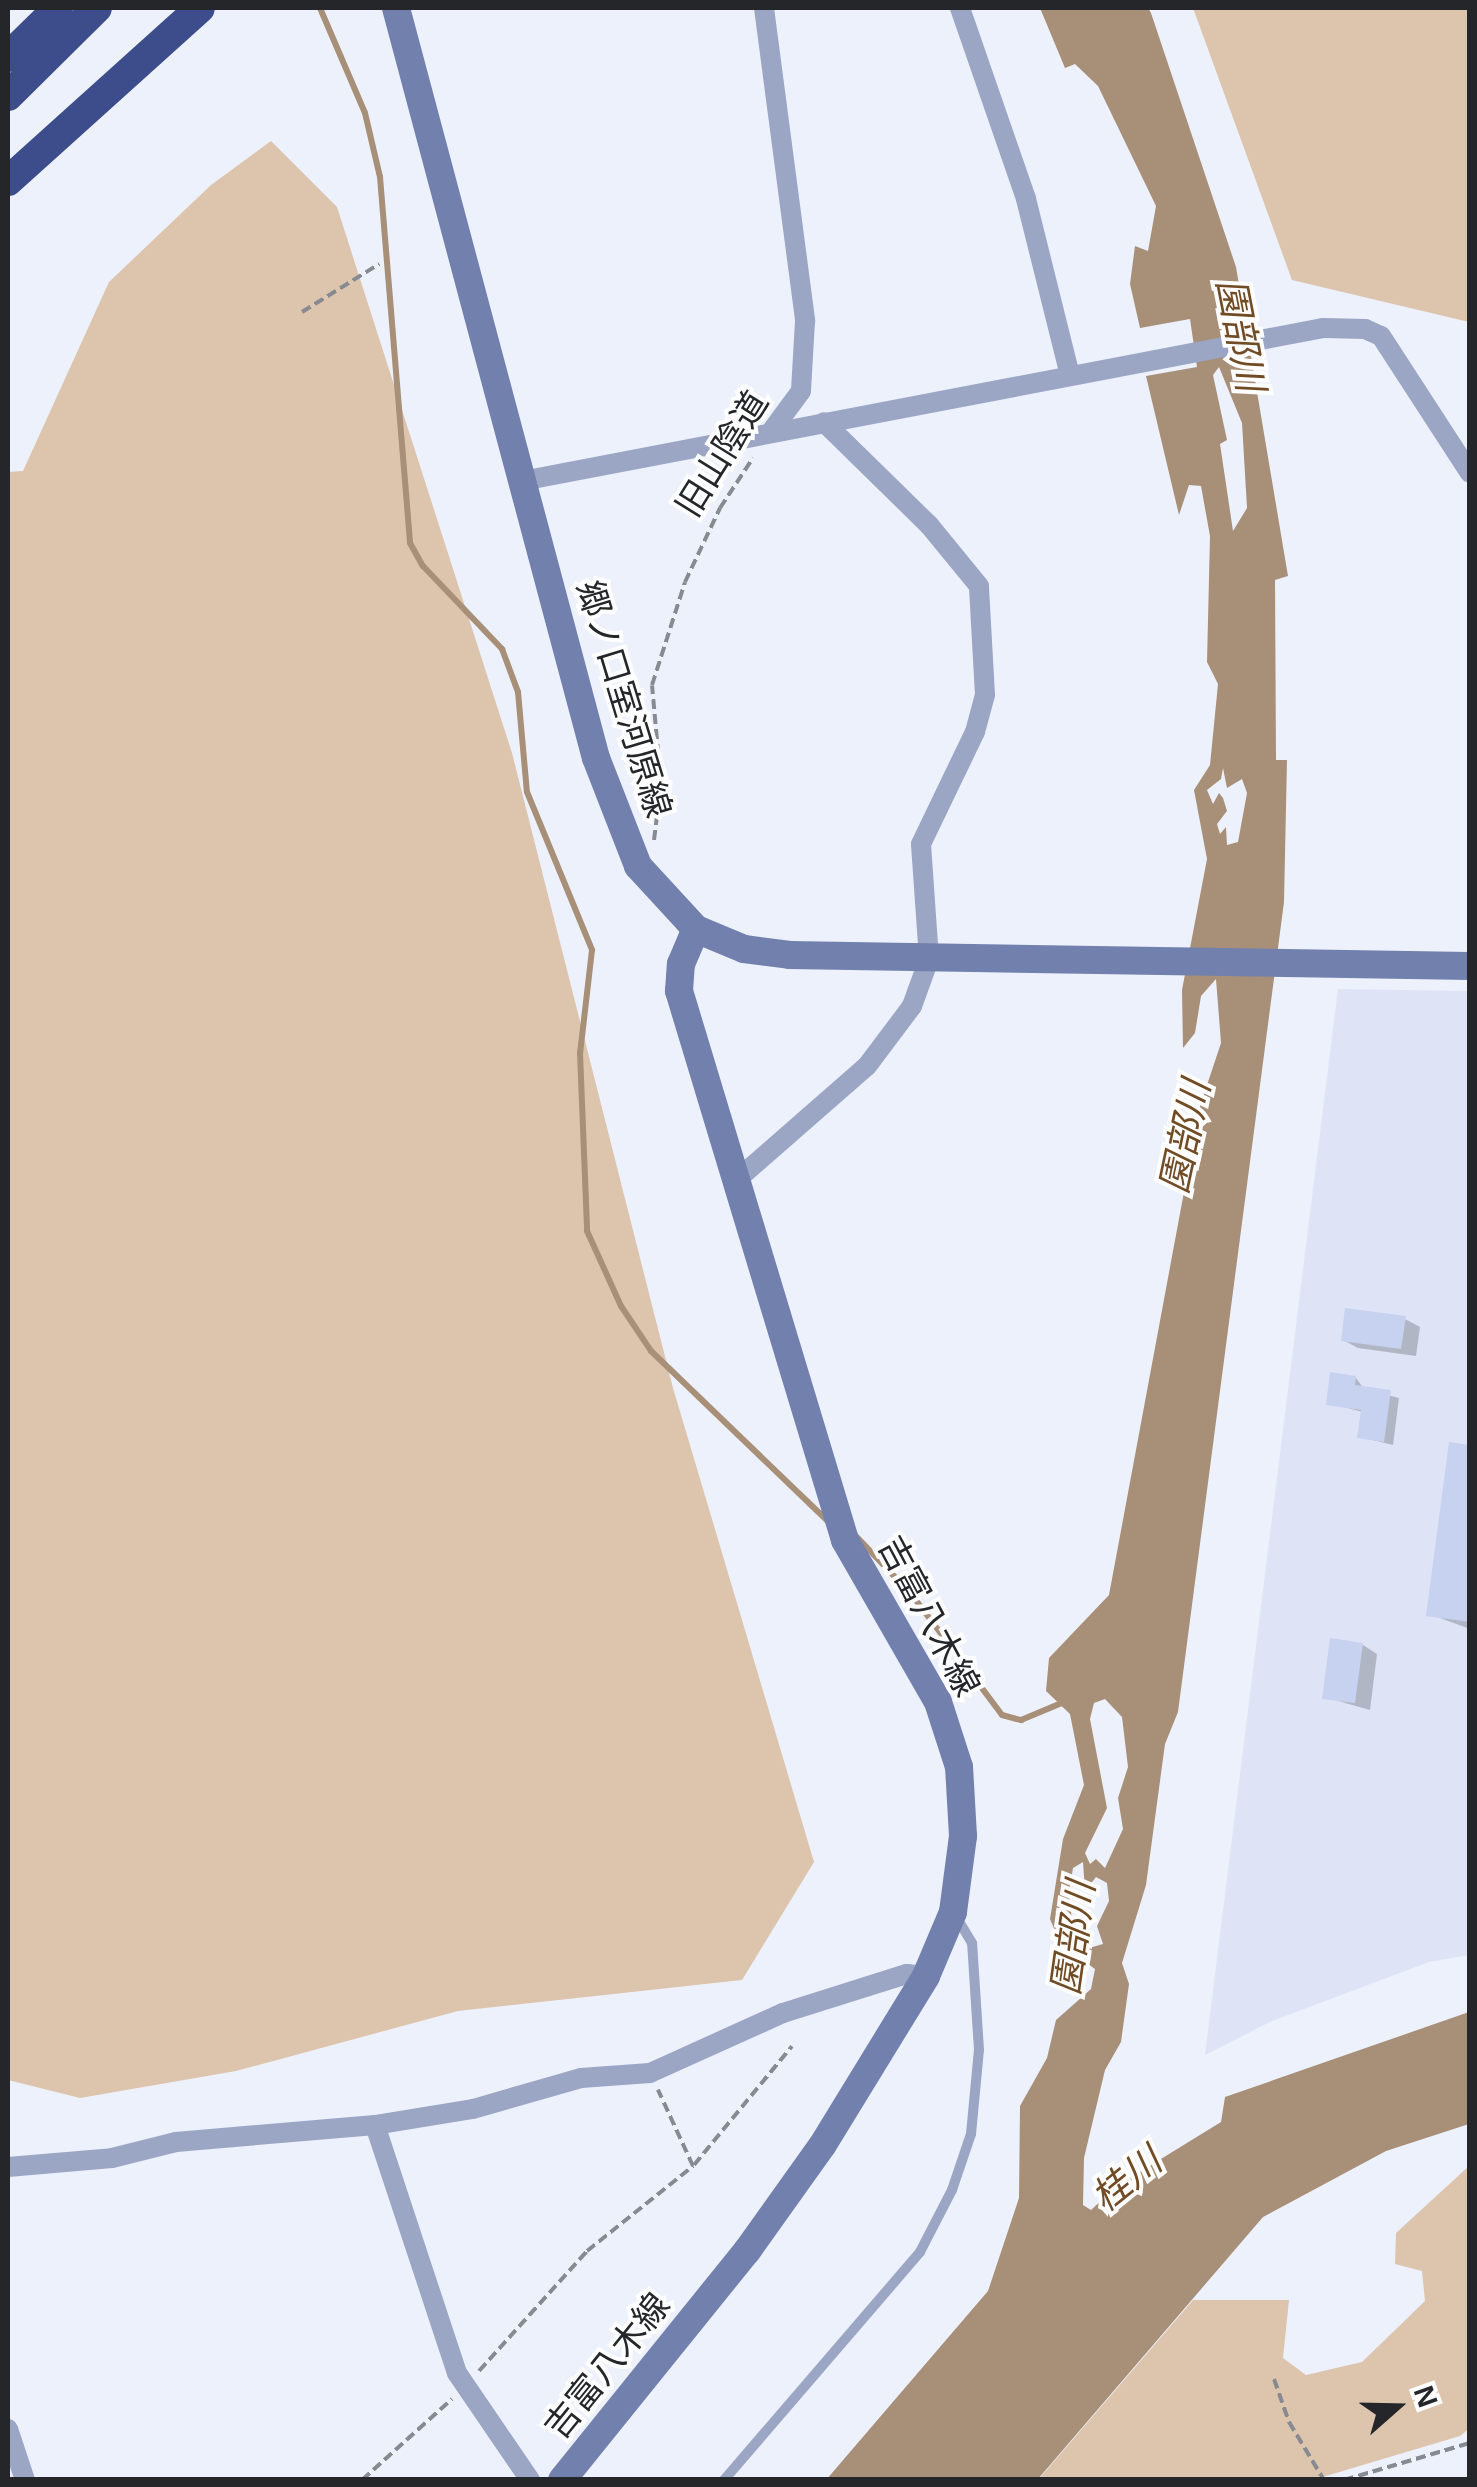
<!DOCTYPE html>
<meta charset="utf-8">
<style>
body{margin:0}
#map{position:relative;width:1477px;height:2487px;overflow:hidden;background:#edf1fc;font-family:Arial,"Noto Sans JP",sans-serif}
div>[style]{position:absolute}
.built>*{inset:0;background:#dee4f5}
.green>*{inset:0;background:#ddc4ac}
.water>*{inset:0;background:#a88f78}
.shadow>*{inset:0;background:#0003}
.stream>*{height:6px;margin:-3px;padding:0 3px;transform-origin:3px;border-radius:3px;background:#a88f78}
.building>*{inset:0;background:#c7d1f0}
.path>*{height:4px;margin-top:-2px;transform-origin:0;background:repeating-linear-gradient(90deg,#878a91 0 10px,transparent 0 15px)}
.service>*{height:10px;margin:-5px;padding:0 5px;transform-origin:5px;border-radius:5px;background:#9ba5c4}
.minor>*{height:20px;margin:-10px;padding:0 10px;transform-origin:10px;border-radius:10px;background:#9ba5c4}
.secondary>*{height:28px;margin:-14px;padding:0 14px;transform-origin:14px;border-radius:14px;background:#7280ad}
.motorway>*{height:30px;margin:-15px;padding:0 15px;transform-origin:15px;border-radius:15px;background:#3d4d8b}
span{translate:-50% -50%;white-space:nowrap;text-align:center;line-height:1.15;-webkit-text-stroke:8px #fefefe;paint-order:stroke}
.street-label{font-size:35px;color:#242629}
.water-label{font-size:38px;color:#714b24;font-style:italic}
.frame{position:absolute;inset:0;border:10px solid #242629;pointer-events:none}
.north{position:absolute;left:1347px;top:2357px;width:100px;height:100px;-webkit-text-stroke:8px #fefefe;paint-order:stroke;rotate:70deg;font-size:28px;font-weight:700;line-height:40px;text-align:center;color:#242629}
.north::after{content:'';display:block;margin:auto;width:35px;height:45px;background:#242629;clip-path:polygon(50% 0,100% 100%,50% 72%,0 100%)}
</style>
<div id="map">
<div class="built">
<div style="clip-path:polygon(1338px 989px,1469px 991px,1469px 1955px,1429px 1962px,1272px 2021px,1205px 2055px)"></div>
</div>
<div class="green">
<div style="clip-path:polygon(1193px 8px,1469px 8px,1469px 322px,1292px 280px)"></div>
<div style="clip-path:polygon(271px 141px,337px 207px,512px 753px,673px 1388px,814px 1862px,742px 1980px,458px 2011px,236px 2071px,80px 2098px,8px 2080px,8px 472px,23px 471px,109px 282px,211px 185px)"></div>
<div style="clip-path:polygon(1469px 2166px,1470px 2428px,1460px 2436px,1316px 2479px,1038px 2480px,1193px 2300px,1289px 2300px,1283px 2358px,1306px 2375px,1362px 2362px,1425px 2301px,1422px 2271px,1395px 2264px,1396px 2233px)"></div>
</div>
<div class="water">
<div style="clip-path:polygon(evenodd,1040px 8px,1148px 8px,1151px 13px,1236px 267px,1288px 576px,1275px 580px,1276px 760px,1287px 760px,1284px 902px,1178px 1712px,1165px 1744px,1146px 1885px,1122px 1963px,1129px 1984px,1121px 2042px,1105px 2070px,1084px 2158px,1083px 2205px,1091px 2210px,1117px 2186px,1221px 2122px,1225px 2097px,1469px 2012px,1469px 2124px,1386px 2151px,1263px 2217px,1038px 2479px,826px 2480px,988px 2291px,1019px 2198px,1020px 2106px,1047px 2058px,1056px 2020px,1091px 1989px,1095px 1969px,1061px 1945px,1050px 1919px,1063px 1839px,1084px 1785px,1070px 1714px,1046px 1691px,1049px 1658px,1109px 1595px,1200px 1106px,1221px 1043px,1216px 979px,1201px 996px,1195px 1033px,1183px 1048px,1182px 990px,1207px 859px,1194px 790px,1210px 765px,1218px 684px,1207px 662px,1210px 536px,1201px 486px,1189px 485px,1179px 515px,1146px 376px,1197px 367px,1190px 319px,1140px 328px,1130px 284px,1135px 246px,1148px 251px,1156px 206px,1098px 86px,1075px 64px,1065px 68px,1040px 8px,1219px 367px,1242px 423px,1247px 508px,1233px 531px,1220px 444px,1227px 440px,1213px 375px,1219px 367px,1040px 8px,1223px 768px,1227px 788px,1242px 779px,1247px 793px,1238px 842px,1227px 845px,1226px 827px,1220px 834px,1217px 824px,1227px 811px,1223px 798px,1219px 793px,1213px 804px,1207px 790px,1221px 779px,1223px 768px,1040px 8px,1105px 1699px,1122px 1717px,1128px 1767px,1118px 1798px,1123px 1829px,1105px 1868px,1096px 1859px,1090px 1864px,1085px 1853px,1107px 1808px,1090px 1719px,1094px 1703px,1105px 1699px,1040px 8px,1083px 1862px,1085px 1891px,1096px 1877px,1107px 1883px,1109px 1901px,1097px 1926px,1103px 1944px,1089px 1948px,1074px 1939px,1069px 1893px,1073px 1868px,1083px 1862px)"></div>
</div>
<div class="shadow">
<div style="clip-path:polygon(1405px 1319px,1420px 1327px,1416px 1356px,1358px 1348px,1343px 1340px)"></div>
<div style="clip-path:polygon(1356px 1378px,1364px 1389px,1399px 1398px,1393px 1445px,1360px 1437px,1363px 1412px,1328px 1403px)"></div>
<div style="clip-path:polygon(1470px 1447px,1470px 1629px,1429px 1614px)"></div>
<div style="clip-path:polygon(1363px 1645px,1377px 1654px,1370px 1710px,1324px 1697px)"></div>
</div>
<div class="stream">
<div style="left:320px;top:8px;width:114px;rotate:66.8deg"></div>
<div style="left:365px;top:113px;width:66px;rotate:76.8deg"></div>
<div style="left:380px;top:177px;width:367px;rotate:85.3deg"></div>
<div style="left:410px;top:543px;width:26px;rotate:61deg"></div>
<div style="left:423px;top:566px;width:115px;rotate:46.4deg"></div>
<div style="left:502px;top:649px;width:46px;rotate:69.6deg"></div>
<div style="left:518px;top:692px;width:100px;rotate:84.9deg"></div>
<div style="left:527px;top:792px;width:171px;rotate:67.6deg"></div>
<div style="left:592px;top:950px;width:104px;rotate:96.6deg"></div>
<div style="left:580px;top:1053px;width:178px;rotate:87.7deg"></div>
<div style="left:587px;top:1231px;width:82px;rotate:65.6deg"></div>
<div style="left:621px;top:1306px;width:54px;rotate:56.3deg"></div>
<div style="left:651px;top:1351px;width:247px;rotate:43.9deg"></div>
<div style="left:854px;top:1534px;width:84px;rotate:46.4deg"></div>
<div style="left:912px;top:1595px;width:150px;rotate:53.1deg"></div>
<div style="left:1002px;top:1715px;width:20px;rotate:15deg"></div>
<div style="left:1021px;top:1720px;width:47px;rotate:-22.7deg"></div>
</div>
<div class="building">
<div style="clip-path:polygon(1345px 1308px,1406px 1316px,1401px 1349px,1341px 1341px)"></div>
<div style="clip-path:polygon(1330px 1372px,1356px 1376px,1355px 1385px,1391px 1390px,1384px 1442px,1357px 1438px,1361px 1410px,1326px 1405px)"></div>
<div style="clip-path:polygon(1449px 1442px,1470px 1445px,1470px 1622px,1426px 1616px)"></div>
<div style="clip-path:polygon(1330px 1638px,1363px 1643px,1355px 1703px,1322px 1699px)"></div>
</div>
<div class="path">
<div style="left:302px;top:312px;width:91px;rotate:-31.9deg"></div>
<div style="left:654px;top:840px;width:56px;rotate:-82.9deg"></div>
<div style="left:661px;top:784px;width:99px;rotate:-95.2deg"></div>
<div style="left:652px;top:685px;width:108px;rotate:-72.2deg"></div>
<div style="left:685px;top:582px;width:82px;rotate:-64.7deg"></div>
<div style="left:720px;top:508px;width:60px;rotate:-56.6deg"></div>
<div style="left:694px;top:2165px;width:154px;rotate:-50.5deg"></div>
<div style="left:479px;top:2371px;width:161px;rotate:-48deg"></div>
<div style="left:587px;top:2251px;width:136px;rotate:-38.7deg"></div>
<div style="left:693px;top:2166px;width:84px;rotate:-114.7deg"></div>
<div style="left:1274px;top:2379px;width:46px;rotate:70.8deg"></div>
<div style="left:1289px;top:2422px;width:68px;rotate:58.9deg"></div>
<div style="left:362px;top:2480px;width:121px;rotate:-42deg"></div>
<div style="left:1344px;top:2480px;width:131px;rotate:-16.4deg"></div>
</div>
<div class="service">
<div style="left:724px;top:2480px;width:301px;rotate:-49.3deg"></div>
<div style="left:920px;top:2252px;width:70px;rotate:-62.7deg"></div>
<div style="left:952px;top:2190px;width:59px;rotate:-71.3deg"></div>
<div style="left:971px;top:2134px;width:84px;rotate:-84.6deg"></div>
<div style="left:979px;top:2050px;width:107px;rotate:-93.7deg"></div>
<div style="left:972px;top:1943px;width:33px;rotate:-121deg"></div>
</div>
<div class="minor">
<div style="left:764px;top:8px;width:316px;rotate:82.5deg"></div>
<div style="left:805px;top:321px;width:70px;rotate:93.3deg"></div>
<div style="left:801px;top:391px;width:52px;rotate:126.4deg"></div>
<div style="left:960px;top:8px;width:202px;rotate:70.9deg"></div>
<div style="left:1026px;top:199px;width:182px;rotate:76deg"></div>
<div style="left:522px;top:481px;width:815px;rotate:-10.81deg"></div>
<div style="left:1323px;top:328px;width:42px;rotate:1.4deg"></div>
<div style="left:1365px;top:329px;width:17px;rotate:24deg"></div>
<div style="left:1381px;top:336px;width:163px;rotate:57deg"></div>
<div style="left:740px;top:1177px;width:169px;rotate:-41.2deg"></div>
<div style="left:867px;top:1066px;width:75px;rotate:-53.1deg"></div>
<div style="left:912px;top:1006px;width:50px;rotate:-70.1deg"></div>
<div style="left:929px;top:959px;width:115px;rotate:-94deg"></div>
<div style="left:921px;top:844px;width:124px;rotate:-64.3deg"></div>
<div style="left:975px;top:732px;width:38px;rotate:-75deg"></div>
<div style="left:985px;top:695px;width:109px;rotate:-93.2deg"></div>
<div style="left:979px;top:586px;width:79px;rotate:-129.3deg"></div>
<div style="left:929px;top:525px;width:147px;rotate:-135.6deg"></div>
<div style="left:375px;top:2125px;width:261px;rotate:71.7deg"></div>
<div style="left:457px;top:2373px;width:130px;rotate:55.7deg"></div>
<div style="left:8px;top:2167px;width:104px;rotate:-4.9deg"></div>
<div style="left:112px;top:2158px;width:66px;rotate:-14deg"></div>
<div style="left:176px;top:2142px;width:200px;rotate:-4.9deg"></div>
<div style="left:375px;top:2125px;width:99px;rotate:-9.3deg"></div>
<div style="left:473px;top:2109px;width:112px;rotate:-16deg"></div>
<div style="left:581px;top:2078px;width:69px;rotate:-4.1deg"></div>
<div style="left:650px;top:2073px;width:146px;rotate:-24.3deg"></div>
<div style="left:783px;top:2013px;width:130px;rotate:-17.5deg"></div>
<div style="left:907px;top:1974px;width:19px;rotate:6deg"></div>
<div style="left:8px;top:2429px;width:54px;rotate:71.6deg"></div>
</div>
<div class="secondary">
<div style="left:396px;top:8px;width:776px;rotate:75.07deg"></div>
<div style="left:596px;top:758px;width:116px;rotate:68.7deg"></div>
<div style="left:638px;top:866px;width:86px;rotate:47.4deg"></div>
<div style="left:696px;top:929px;width:52px;rotate:22.6deg"></div>
<div style="left:744px;top:949px;width:46px;rotate:7.4deg"></div>
<div style="left:790px;top:955px;width:680px;rotate:0.93deg"></div>
<div style="left:562px;top:2480px;width:294px;rotate:-51.1deg"></div>
<div style="left:747px;top:2251px;width:129px;rotate:-54.5deg"></div>
<div style="left:822px;top:2146px;width:199px;rotate:-58.5deg"></div>
<div style="left:926px;top:1976px;width:69px;rotate:-67.1deg"></div>
<div style="left:953px;top:1912px;width:77px;rotate:-82.5deg"></div>
<div style="left:963px;top:1836px;width:69px;rotate:-93.3deg"></div>
<div style="left:959px;top:1767px;width:68px;rotate:-107.9deg"></div>
<div style="left:938px;top:1702px;width:187px;rotate:-119.9deg"></div>
<div style="left:845px;top:1540px;width:574px;rotate:-106.82deg"></div>
<div style="left:679px;top:991px;width:27px;rotate:-86deg"></div>
<div style="left:681px;top:964px;width:38px;rotate:-67deg"></div>
</div>
<div class="motorway">
<div style="left:8px;top:57px;width:70px;rotate:-44.4deg"></div>
<div style="left:8px;top:96px;width:125px;rotate:-44.7deg"></div>
<div style="left:8px;top:181px;width:258px;rotate:-42deg"></div>
</div>
<div class="street-label">
<span style="left:722px;top:454px;rotate:-58deg">旧山陰道</span>
<span style="left:624px;top:699px;rotate:73deg">郷ノ口室河原線</span>
<span style="left:929px;top:1616px;rotate:62deg">吉富八木線</span>
<span style="left:607px;top:2366px;rotate:-51deg">吉富八木線</span>
</div>
<div class="water-label">
<span style="left:1240px;top:335px;rotate:79deg">園部川</span>
<span style="left:1186px;top:1137px;rotate:-78deg">園部川</span>
<span style="left:1074px;top:1938px;rotate:-82deg">園部川</span>
<span style="left:1127px;top:2180px;rotate:-39deg">桂川</span>
</div>
<div class="frame"></div>
<div class="north">N</div>
</div>
